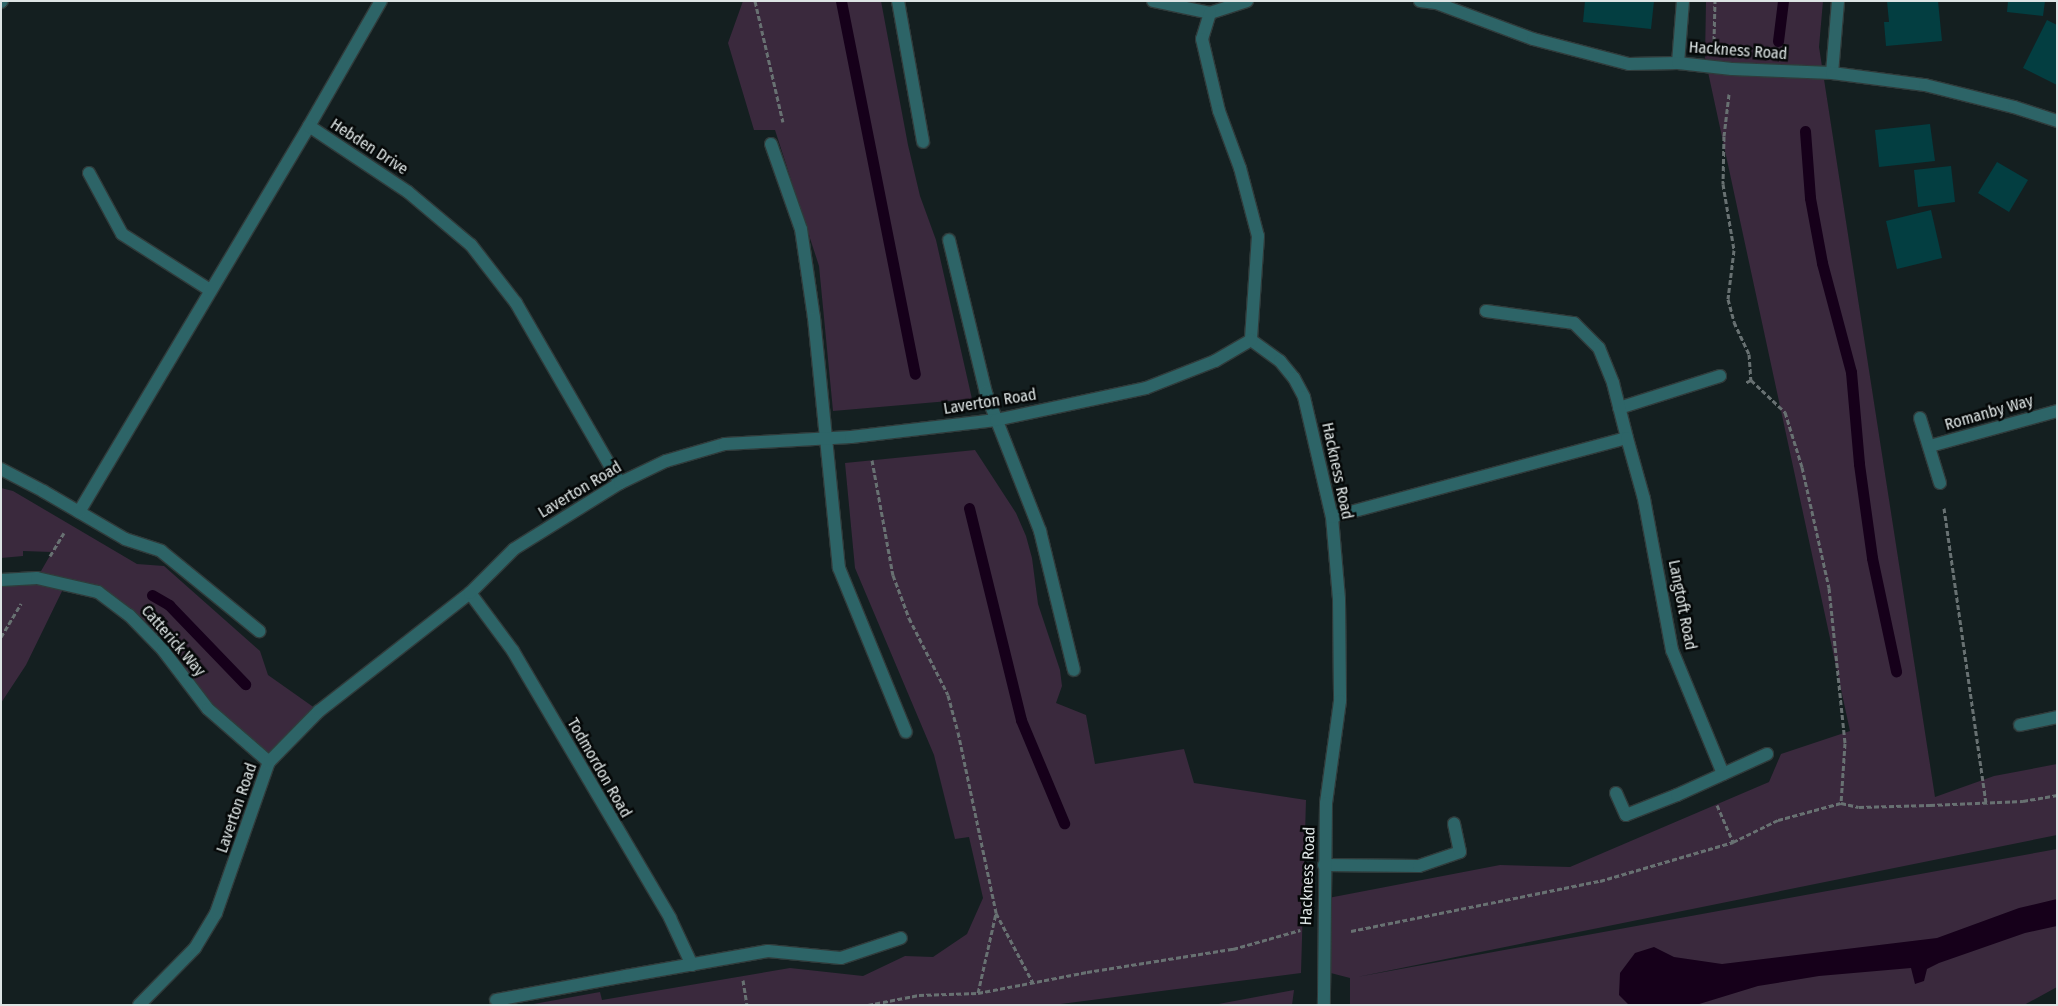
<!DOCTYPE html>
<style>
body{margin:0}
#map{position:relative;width:2058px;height:1006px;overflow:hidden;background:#141f20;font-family:"Fira Sans Condensed",sans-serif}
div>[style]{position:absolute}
.green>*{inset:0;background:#3a293d}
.water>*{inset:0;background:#16001a}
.stream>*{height:11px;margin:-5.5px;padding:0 5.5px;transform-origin:5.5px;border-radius:5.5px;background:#16001a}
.building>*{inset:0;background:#033e41}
.path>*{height:3px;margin-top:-1.5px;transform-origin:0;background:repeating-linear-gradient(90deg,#687172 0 5px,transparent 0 7.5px)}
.roads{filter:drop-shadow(1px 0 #303b3b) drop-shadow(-1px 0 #303b3b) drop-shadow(0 1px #303b3b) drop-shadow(0 -1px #303b3b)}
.lane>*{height:12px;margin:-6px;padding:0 6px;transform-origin:6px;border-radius:6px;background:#2d6467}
.street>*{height:12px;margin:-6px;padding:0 6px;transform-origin:6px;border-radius:6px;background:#2d6467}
span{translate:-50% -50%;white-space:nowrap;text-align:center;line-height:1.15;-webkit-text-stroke:5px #050808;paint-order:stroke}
.street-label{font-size:16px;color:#dde4e4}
.frame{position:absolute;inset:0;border:2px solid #dde4e4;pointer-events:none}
</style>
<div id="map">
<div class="green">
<div style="clip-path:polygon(743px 1px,881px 1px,908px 145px,920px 196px,936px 240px,972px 399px,833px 411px,819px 266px,775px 130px,754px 130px,728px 43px)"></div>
<div style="clip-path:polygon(1706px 1px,1823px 1px,1819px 47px,1935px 797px,1994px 776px,2057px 764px,2057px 835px,1357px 977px,2057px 849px,2057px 987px,2024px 1005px,1350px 1005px,1350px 978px,1323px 971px,1323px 899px,1500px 865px,1570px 867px,1769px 782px,1781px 754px,1850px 731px,1705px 58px)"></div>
<div style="clip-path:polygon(975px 450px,1016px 513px,1026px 536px,1032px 558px,1038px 604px,1060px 670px,1062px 686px,1056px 703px,1086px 715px,1095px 764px,1184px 749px,1194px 783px,1306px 800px,1301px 973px,1053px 1005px,528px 1005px,600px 992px,602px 1000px,790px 968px,863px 976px,905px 956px,933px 957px,967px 934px,983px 898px,969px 837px,955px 839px,934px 755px,855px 568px,845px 463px)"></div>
<div style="clip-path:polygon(1px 488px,13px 491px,137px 564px,164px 566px,260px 651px,268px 675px,319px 711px,269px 762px,208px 709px,163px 650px,98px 592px,66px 583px,26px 665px,1px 703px,1px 580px,37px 578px,52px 552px,23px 551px,23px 556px,1px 558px)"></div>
<div style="clip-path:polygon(1294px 990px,1292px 1005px,1213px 1005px)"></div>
</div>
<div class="water">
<div style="clip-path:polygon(2057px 899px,2057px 926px,2025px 933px,1939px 963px,1927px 969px,1924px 981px,1915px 984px,1911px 968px,1819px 976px,1758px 986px,1696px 1005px,1629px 1005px,1619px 995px,1620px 973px,1635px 953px,1654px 947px,1674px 957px,1722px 964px,1937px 938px,2019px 908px)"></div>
</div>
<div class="stream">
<div style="left:841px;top:1px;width:380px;rotate:78.8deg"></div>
<div style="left:1778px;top:41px;width:40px;rotate:-82.9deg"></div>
<div style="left:1805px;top:131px;width:67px;rotate:85.7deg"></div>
<div style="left:1810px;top:198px;width:66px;rotate:79.5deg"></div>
<div style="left:1822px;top:263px;width:113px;rotate:75.1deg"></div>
<div style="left:1851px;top:372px;width:92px;rotate:85deg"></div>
<div style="left:1859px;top:464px;width:95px;rotate:82.1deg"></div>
<div style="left:1872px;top:558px;width:116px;rotate:78deg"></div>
<div style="left:969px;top:508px;width:218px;rotate:76.2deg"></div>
<div style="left:1021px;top:720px;width:112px;rotate:67.3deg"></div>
<div style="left:152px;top:595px;width:20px;rotate:30deg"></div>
<div style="left:169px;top:605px;width:110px;rotate:46.1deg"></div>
</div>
<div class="building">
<div style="clip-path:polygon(1585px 1px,1654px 1px,1651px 29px,1583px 22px)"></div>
<div style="clip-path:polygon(1887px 1px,1938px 1px,1942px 41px,1886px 46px,1884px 22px,1889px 22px)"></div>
<div style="clip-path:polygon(2008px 1px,2045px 1px,2043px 16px,2007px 12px)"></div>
<div style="clip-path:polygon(2047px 20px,2057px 25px,2057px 85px,2023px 68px)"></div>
<div style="clip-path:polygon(1930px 124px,1935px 161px,1879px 167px,1875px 130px)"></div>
<div style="clip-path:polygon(1997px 162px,2028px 180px,2009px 212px,1978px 193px)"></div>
<div style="clip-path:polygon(1951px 166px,1955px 202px,1918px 207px,1914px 170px)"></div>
<div style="clip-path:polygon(1931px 210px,1942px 258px,1897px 269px,1886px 221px)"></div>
</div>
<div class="path">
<div style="left:755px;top:1px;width:124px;rotate:77deg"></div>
<div style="left:1714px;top:41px;width:40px;rotate:-88.6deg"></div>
<div style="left:1729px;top:94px;width:42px;rotate:96.8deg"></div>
<div style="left:1724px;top:136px;width:48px;rotate:91.2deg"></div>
<div style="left:1723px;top:184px;width:67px;rotate:80.5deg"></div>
<div style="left:1734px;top:250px;width:49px;rotate:97deg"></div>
<div style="left:1728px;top:299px;width:24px;rotate:75deg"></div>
<div style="left:1734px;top:322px;width:35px;rotate:65deg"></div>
<div style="left:1749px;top:354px;width:26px;rotate:86deg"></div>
<div style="left:1751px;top:380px;width:7px;rotate:153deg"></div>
<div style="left:1751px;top:380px;width:47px;rotate:43.3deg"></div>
<div style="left:1785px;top:412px;width:58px;rotate:72.8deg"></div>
<div style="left:1802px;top:467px;width:124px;rotate:77.4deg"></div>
<div style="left:1829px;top:588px;width:156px;rotate:84.1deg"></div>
<div style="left:1845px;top:743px;width:60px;rotate:93.8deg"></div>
<div style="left:872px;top:460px;width:117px;rotate:79.7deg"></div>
<div style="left:893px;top:575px;width:46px;rotate:69.6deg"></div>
<div style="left:909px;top:618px;width:86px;rotate:63.1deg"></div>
<div style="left:948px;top:695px;width:38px;rotate:75deg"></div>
<div style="left:958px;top:732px;width:185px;rotate:78.1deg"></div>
<div style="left:996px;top:913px;width:79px;rotate:62.1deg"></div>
<div style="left:1944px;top:508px;width:297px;rotate:81.9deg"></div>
<div style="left:50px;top:556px;width:27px;rotate:-59deg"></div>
<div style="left:1px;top:637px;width:39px;rotate:-59deg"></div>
<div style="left:1717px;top:805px;width:40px;rotate:66.6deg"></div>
<div style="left:1351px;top:931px;width:254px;rotate:-11.4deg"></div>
<div style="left:1600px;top:881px;width:139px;rotate:-16.3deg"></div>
<div style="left:1733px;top:842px;width:50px;rotate:-26.1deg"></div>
<div style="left:1778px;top:820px;width:65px;rotate:-15.1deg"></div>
<div style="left:1841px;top:803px;width:18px;rotate:13deg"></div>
<div style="left:1859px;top:807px;width:71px;rotate:-1.6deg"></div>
<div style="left:1930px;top:805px;width:93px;rotate:-2.5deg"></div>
<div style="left:2023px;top:801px;width:35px;rotate:-10deg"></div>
<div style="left:743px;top:980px;width:25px;rotate:81deg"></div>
<div style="left:978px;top:993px;width:82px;rotate:-77.3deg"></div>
<div style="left:868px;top:1005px;width:52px;rotate:-11.1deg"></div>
<div style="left:919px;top:995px;width:59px;rotate:-1.9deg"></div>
<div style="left:978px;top:993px;width:111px;rotate:-10.9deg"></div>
<div style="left:1087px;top:972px;width:148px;rotate:-9deg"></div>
<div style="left:1233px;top:949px;width:70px;rotate:-15.8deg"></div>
</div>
<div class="roads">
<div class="lane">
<div style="left:898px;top:1px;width:143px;rotate:79.9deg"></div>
<div style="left:1px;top:2px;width:1px;rotate:-45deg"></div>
<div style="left:1678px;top:63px;width:62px;rotate:-85.4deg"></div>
<div style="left:1832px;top:73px;width:72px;rotate:-85.2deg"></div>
<div style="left:771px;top:144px;width:90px;rotate:70.6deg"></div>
<div style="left:801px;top:229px;width:90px;rotate:81.7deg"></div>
<div style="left:814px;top:318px;width:251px;rotate:84.3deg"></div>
<div style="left:839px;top:568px;width:177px;rotate:67.8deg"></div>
<div style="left:89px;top:173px;width:69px;rotate:61.6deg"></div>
<div style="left:122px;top:234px;width:104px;rotate:32.5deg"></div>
<div style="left:949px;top:240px;width:157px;rotate:76.4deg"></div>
<div style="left:986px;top:393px;width:148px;rotate:68.6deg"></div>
<div style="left:1040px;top:531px;width:143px;rotate:76.3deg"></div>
<div style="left:1486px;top:311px;width:89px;rotate:7.8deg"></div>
<div style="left:1574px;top:323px;width:35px;rotate:45deg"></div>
<div style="left:1599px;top:348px;width:38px;rotate:68deg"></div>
<div style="left:1619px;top:408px;width:106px;rotate:-17.6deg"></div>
<div style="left:1px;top:469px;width:47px;rotate:27.6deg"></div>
<div style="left:125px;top:539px;width:38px;rotate:18deg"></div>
<div style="left:161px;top:551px;width:127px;rotate:39.2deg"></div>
<div style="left:2020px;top:725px;width:38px;rotate:-12deg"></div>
<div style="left:1616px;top:793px;width:24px;rotate:66deg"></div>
<div style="left:1626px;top:815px;width:55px;rotate:-21.4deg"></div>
<div style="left:1324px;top:865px;width:95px;rotate:0.6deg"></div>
<div style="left:1419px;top:866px;width:43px;rotate:-18.9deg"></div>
<div style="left:1460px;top:852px;width:29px;rotate:-102deg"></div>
<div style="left:768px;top:951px;width:73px;rotate:5.5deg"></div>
<div style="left:841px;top:958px;width:63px;rotate:-18.4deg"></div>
<div style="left:496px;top:1000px;width:132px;rotate:-10.5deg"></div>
</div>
<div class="street">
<div style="left:1153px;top:1px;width:58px;rotate:11.9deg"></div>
<div style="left:1247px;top:1px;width:39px;rotate:162deg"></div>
<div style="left:1210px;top:13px;width:27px;rotate:107deg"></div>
<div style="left:1202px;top:39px;width:74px;rotate:76.7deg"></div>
<div style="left:1219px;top:111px;width:61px;rotate:69.8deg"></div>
<div style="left:1240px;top:168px;width:70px;rotate:75.2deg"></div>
<div style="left:1258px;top:236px;width:104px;rotate:93.9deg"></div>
<div style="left:1251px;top:340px;width:36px;rotate:36deg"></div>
<div style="left:1280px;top:361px;width:22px;rotate:51deg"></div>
<div style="left:1294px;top:378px;width:21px;rotate:62deg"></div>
<div style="left:1304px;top:397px;width:123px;rotate:76.9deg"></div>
<div style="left:1332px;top:517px;width:82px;rotate:85.1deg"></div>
<div style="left:1339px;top:599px;width:102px;rotate:89.4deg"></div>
<div style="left:1340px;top:701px;width:103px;rotate:97.8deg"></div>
<div style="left:1326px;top:803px;width:202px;rotate:90.6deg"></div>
<div style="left:1420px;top:1px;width:16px;rotate:7deg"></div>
<div style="left:1436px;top:3px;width:103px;rotate:20.4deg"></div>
<div style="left:1533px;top:39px;width:99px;rotate:14.6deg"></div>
<div style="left:1629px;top:64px;width:49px;rotate:-1.2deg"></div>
<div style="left:1678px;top:63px;width:54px;rotate:6.3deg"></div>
<div style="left:1732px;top:69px;width:100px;rotate:2.3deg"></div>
<div style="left:1832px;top:73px;width:94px;rotate:7.4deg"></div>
<div style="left:1925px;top:85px;width:92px;rotate:13.9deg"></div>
<div style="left:2014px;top:107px;width:45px;rotate:18deg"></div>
<div style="left:309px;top:126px;width:144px;rotate:-60.1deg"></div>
<div style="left:1613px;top:383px;width:57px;rotate:75.7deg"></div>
<div style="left:1920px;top:418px;width:68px;rotate:72.9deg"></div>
<div style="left:1930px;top:446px;width:132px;rotate:-15.4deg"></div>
<div style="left:43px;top:491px;width:95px;rotate:30.3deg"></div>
<div style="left:79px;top:512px;width:449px;rotate:-59.2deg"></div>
<div style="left:309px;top:126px;width:119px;rotate:33.7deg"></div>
<div style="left:408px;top:192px;width:82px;rotate:40.1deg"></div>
<div style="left:471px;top:245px;width:73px;rotate:52.2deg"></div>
<div style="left:516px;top:303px;width:208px;rotate:60deg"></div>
<div style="left:1332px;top:517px;width:305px;rotate:-15deg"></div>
<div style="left:1627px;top:438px;width:63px;rotate:74.4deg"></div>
<div style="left:1644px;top:499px;width:154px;rotate:79.5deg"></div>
<div style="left:1672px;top:650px;width:134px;rotate:67.6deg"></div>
<div style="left:1px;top:580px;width:36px;rotate:-3deg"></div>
<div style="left:37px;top:578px;width:63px;rotate:12.9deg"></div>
<div style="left:98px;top:592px;width:39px;rotate:37deg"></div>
<div style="left:129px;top:615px;width:49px;rotate:45.8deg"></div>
<div style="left:163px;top:650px;width:74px;rotate:52.7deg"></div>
<div style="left:208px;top:709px;width:81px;rotate:41deg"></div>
<div style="left:470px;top:593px;width:72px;rotate:53.4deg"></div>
<div style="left:513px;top:651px;width:310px;rotate:59.5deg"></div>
<div style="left:670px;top:918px;width:52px;rotate:64.9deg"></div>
<div style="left:1677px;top:795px;width:99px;rotate:-24.5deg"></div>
<div style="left:626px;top:976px;width:144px;rotate:-10deg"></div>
<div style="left:139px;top:1005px;width:80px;rotate:-45.5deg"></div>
<div style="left:195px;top:948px;width:41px;rotate:-59deg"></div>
<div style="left:216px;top:913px;width:160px;rotate:-70.7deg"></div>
<div style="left:269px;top:762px;width:71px;rotate:-45.6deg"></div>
<div style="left:319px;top:711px;width:192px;rotate:-38deg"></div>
<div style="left:470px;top:593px;width:62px;rotate:-45deg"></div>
<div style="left:514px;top:549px;width:125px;rotate:-31.9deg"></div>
<div style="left:620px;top:483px;width:51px;rotate:-25.6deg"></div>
<div style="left:666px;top:461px;width:61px;rotate:-16.1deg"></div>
<div style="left:725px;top:444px;width:126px;rotate:-3.2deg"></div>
<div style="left:851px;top:437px;width:146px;rotate:-6.7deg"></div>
<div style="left:996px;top:420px;width:153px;rotate:-12deg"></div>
<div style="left:1146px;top:388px;width:74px;rotate:-21.4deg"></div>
<div style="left:1215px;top:361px;width:42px;rotate:-30.3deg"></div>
</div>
</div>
<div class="street-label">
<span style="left:1738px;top:51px;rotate:4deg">Hackness Road</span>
<span style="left:369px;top:147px;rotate:33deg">Hebden Drive</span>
<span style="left:990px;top:402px;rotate:-9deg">Laverton Road</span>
<span style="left:1989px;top:413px;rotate:-16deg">Romanby Way</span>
<span style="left:1337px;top:471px;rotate:78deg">Hackness Road</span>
<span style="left:580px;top:490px;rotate:-31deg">Laverton Road</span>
<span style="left:1682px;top:605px;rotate:79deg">Langtoft Road</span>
<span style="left:173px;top:641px;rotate:49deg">Catterick Way</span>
<span style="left:599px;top:768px;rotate:60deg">Todmordon Road</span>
<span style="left:237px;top:808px;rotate:-71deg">Laverton Road</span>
<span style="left:1308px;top:876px;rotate:-88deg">Hackness Road</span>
</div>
<div class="frame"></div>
</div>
